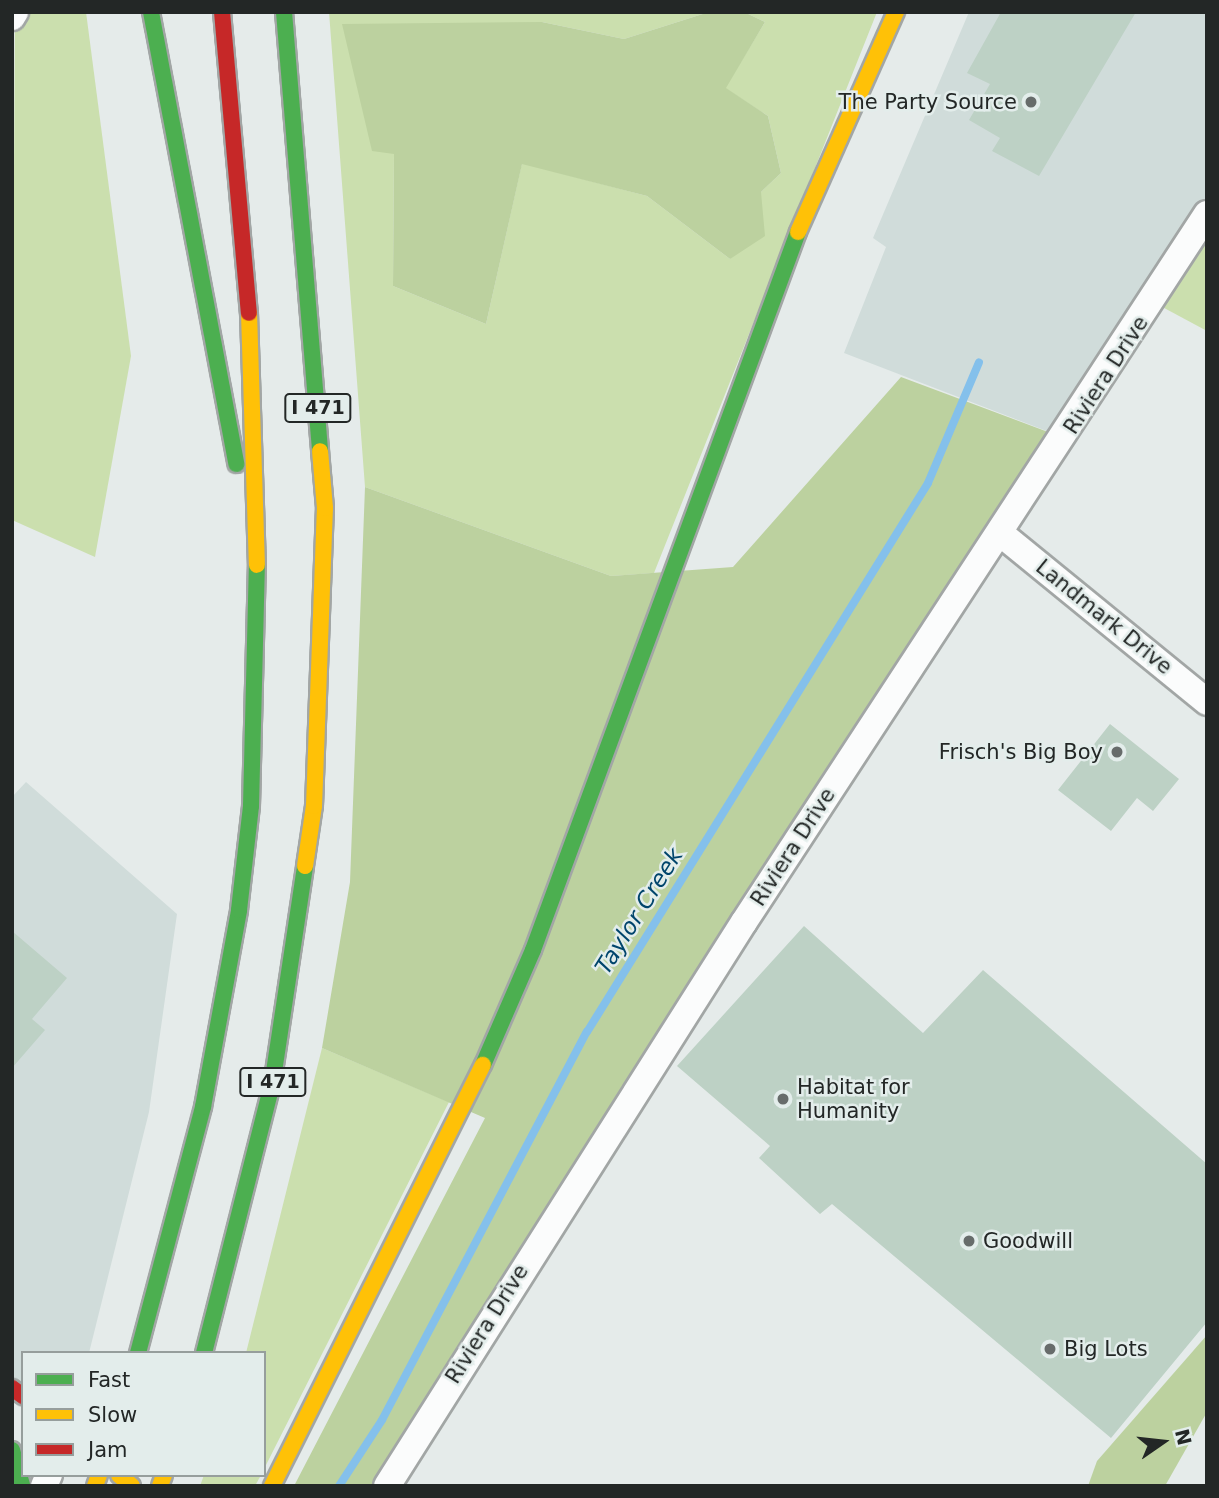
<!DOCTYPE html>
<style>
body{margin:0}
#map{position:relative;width:1219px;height:1498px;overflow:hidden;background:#e5ebea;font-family:"DejaVu Sans",sans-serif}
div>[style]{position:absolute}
.built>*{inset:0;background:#d0dcda}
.green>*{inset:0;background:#cbdfae}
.forest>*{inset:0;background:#bcd19f}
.stream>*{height:8px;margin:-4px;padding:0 4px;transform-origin:4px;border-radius:4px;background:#84c0eb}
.building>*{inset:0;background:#bdd1c5}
.roads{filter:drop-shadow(2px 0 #a2a6a5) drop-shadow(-2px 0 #a2a6a5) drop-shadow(0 2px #a2a6a5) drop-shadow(0 -2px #a2a6a5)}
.street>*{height:26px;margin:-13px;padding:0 13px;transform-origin:13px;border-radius:13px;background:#fbfcfc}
.fast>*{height:16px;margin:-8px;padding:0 8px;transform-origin:8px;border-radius:8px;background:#4caf50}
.slow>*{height:16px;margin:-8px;padding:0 8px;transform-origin:8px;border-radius:8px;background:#ffc107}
.jam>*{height:16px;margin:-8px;padding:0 8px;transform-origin:8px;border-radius:8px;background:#c62828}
.dots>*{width:19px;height:19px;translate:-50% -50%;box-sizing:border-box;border:4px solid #e3edeb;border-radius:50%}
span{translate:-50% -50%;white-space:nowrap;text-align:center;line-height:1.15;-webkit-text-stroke:5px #e3edeb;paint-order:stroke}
.shield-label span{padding:2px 5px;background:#e3edeb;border:2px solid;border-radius:5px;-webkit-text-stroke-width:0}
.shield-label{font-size:19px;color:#232726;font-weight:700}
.poi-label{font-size:21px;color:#232726}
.right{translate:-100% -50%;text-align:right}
.left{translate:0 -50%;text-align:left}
.street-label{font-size:21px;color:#232726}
.water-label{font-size:23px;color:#00456c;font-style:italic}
.frame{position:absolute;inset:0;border:14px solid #232726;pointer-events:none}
.legend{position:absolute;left:21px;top:1351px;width:245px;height:126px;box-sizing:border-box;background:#e3edeb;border:2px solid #969e9c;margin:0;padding:9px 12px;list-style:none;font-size:21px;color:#232726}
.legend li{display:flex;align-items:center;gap:14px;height:35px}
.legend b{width:35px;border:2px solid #969e9c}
.north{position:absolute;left:1128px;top:1407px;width:70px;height:70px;-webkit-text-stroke:5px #e3edeb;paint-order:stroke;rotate:76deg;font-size:19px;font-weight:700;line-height:28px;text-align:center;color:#232726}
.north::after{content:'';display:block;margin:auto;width:24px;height:32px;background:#232726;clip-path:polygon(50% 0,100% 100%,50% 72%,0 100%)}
</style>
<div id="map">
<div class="built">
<div style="clip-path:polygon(969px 12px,1207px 12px,1207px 214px,1065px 438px,844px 353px,886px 247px,873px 238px)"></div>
<div style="clip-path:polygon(26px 782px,177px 914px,149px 1112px,89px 1353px,23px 1353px,23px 1396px,12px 1388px,12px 797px)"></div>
</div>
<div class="green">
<div style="clip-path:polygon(15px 12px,86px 12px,131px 356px,95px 557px,12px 520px)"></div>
<div style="clip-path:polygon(329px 12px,709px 12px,624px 39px,542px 22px,394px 153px,393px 286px,486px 324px,522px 163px,647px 196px,730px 259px,761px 192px,781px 173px,768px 116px,725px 88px,765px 22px,744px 12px,877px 12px,654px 573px,611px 576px,365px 487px)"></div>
<div style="clip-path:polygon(1207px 214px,1207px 331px,1153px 302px)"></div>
<div style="clip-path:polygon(322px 1048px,449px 1102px,264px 1469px,264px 1353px,246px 1353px)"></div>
<div style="clip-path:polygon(204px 1475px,261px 1475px,255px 1486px,200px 1486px)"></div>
</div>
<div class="forest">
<div style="clip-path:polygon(709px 12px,744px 12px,765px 22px,726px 88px,768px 116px,781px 173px,761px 192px,765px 236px,730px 259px,647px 196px,522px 164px,486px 324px,393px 286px,394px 154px,372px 151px,342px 24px,542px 22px,624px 39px)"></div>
<div style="clip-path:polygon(901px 377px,1064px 438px,387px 1486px,294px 1486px,485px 1118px,322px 1048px,350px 882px,365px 487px,611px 576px,733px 567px)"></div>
<div style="clip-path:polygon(1207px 1335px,1207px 1412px,1165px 1486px,1088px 1486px,1097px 1461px)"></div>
</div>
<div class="stream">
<div style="left:339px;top:1486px;width:79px;rotate:-56.9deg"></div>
<div style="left:382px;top:1420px;width:439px;rotate:-62.2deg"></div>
<div style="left:587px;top:1032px;width:646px;rotate:-58.15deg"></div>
<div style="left:928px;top:483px;width:131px;rotate:-67.1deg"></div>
</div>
<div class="building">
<div style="clip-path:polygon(1001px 12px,1136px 12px,1039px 176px,992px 151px,1000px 138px,969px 120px,990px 84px,967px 73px)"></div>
<div style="clip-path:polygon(1110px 724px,1179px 779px,1153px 811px,1137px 798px,1111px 831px,1058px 790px)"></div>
<div style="clip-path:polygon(804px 926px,923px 1033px,983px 970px,1207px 1164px,1207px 1322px,1111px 1438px,832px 1204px,820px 1214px,759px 1158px,770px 1146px,677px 1066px)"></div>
<div style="clip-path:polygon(12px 931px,67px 978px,32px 1019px,45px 1030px,12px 1068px)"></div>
</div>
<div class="roads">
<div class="street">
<div style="left:12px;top:17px;width:6px;rotate:-59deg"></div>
<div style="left:1000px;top:533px;width:267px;rotate:39.2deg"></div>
<div style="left:44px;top:1486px;width:12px;rotate:-66deg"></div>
<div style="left:387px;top:1486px;width:667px;rotate:-57.67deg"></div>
<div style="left:744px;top:922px;width:846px;rotate:-56.82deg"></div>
</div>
<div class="fast">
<div style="left:151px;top:12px;width:460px;rotate:79.3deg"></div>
<div style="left:284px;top:12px;width:440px;rotate:85.3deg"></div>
<div style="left:483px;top:1065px;width:125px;rotate:-66.5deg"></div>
<div style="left:533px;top:950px;width:765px;rotate:-69.74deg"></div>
<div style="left:138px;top:1353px;width:254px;rotate:-75.2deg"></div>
<div style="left:203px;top:1107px;width:200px;rotate:-79.6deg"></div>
<div style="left:239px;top:910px;width:105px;rotate:-83.4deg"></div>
<div style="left:251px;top:806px;width:241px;rotate:-88.6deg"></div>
<div style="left:204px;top:1353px;width:276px;rotate:-75.8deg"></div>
<div style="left:272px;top:1085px;width:221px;rotate:-81.4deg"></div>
<div style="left:12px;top:1450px;width:37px;rotate:74deg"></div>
</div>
<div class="slow">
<div style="left:798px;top:232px;width:241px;rotate:-66deg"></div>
<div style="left:249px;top:313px;width:252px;rotate:88.2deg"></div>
<div style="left:305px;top:866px;width:61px;rotate:-81.5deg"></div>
<div style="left:314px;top:806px;width:298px;rotate:-87.9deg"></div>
<div style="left:325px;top:508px;width:57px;rotate:-95deg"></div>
<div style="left:119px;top:1475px;width:17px;rotate:40deg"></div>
<div style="left:95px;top:1486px;width:12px;rotate:-70deg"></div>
<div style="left:160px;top:1486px;width:12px;rotate:-70deg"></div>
<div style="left:272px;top:1486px;width:471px;rotate:-63.4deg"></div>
</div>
<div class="jam">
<div style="left:222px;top:12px;width:302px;rotate:84.9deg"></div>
<div style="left:12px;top:1388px;width:14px;rotate:36deg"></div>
</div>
</div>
<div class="dots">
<div style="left:1031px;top:102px;background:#676c6b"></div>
<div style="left:1117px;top:752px;background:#676c6b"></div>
<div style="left:783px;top:1099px;background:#676c6b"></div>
<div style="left:969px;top:1241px;background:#676c6b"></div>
<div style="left:1050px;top:1349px;background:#676c6b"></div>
</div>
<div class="shield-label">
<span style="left:318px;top:408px">I 471</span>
<span style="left:273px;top:1082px">I 471</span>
</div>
<div class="poi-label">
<span class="right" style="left:1017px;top:102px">The Party Source</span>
<span class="right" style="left:1103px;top:752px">Frisch's Big Boy</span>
<span class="left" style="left:797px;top:1099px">Habitat for<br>Humanity</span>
<span class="left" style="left:983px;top:1241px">Goodwill</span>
<span class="left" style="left:1064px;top:1349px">Big Lots</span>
</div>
<div class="street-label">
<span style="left:1106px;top:375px;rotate:-57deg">Riviera Drive</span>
<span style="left:1104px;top:617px;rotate:39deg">Landmark Drive</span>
<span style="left:793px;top:847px;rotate:-57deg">Riviera Drive</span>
<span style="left:487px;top:1324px;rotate:-58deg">Riviera Drive</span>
</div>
<div class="water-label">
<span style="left:639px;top:911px;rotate:-58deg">Taylor Creek</span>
</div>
<div class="frame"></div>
<ul class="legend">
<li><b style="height:9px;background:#4caf50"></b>Fast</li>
<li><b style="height:9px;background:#ffc107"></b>Slow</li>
<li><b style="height:9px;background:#c62828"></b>Jam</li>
</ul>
<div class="north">N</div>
</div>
